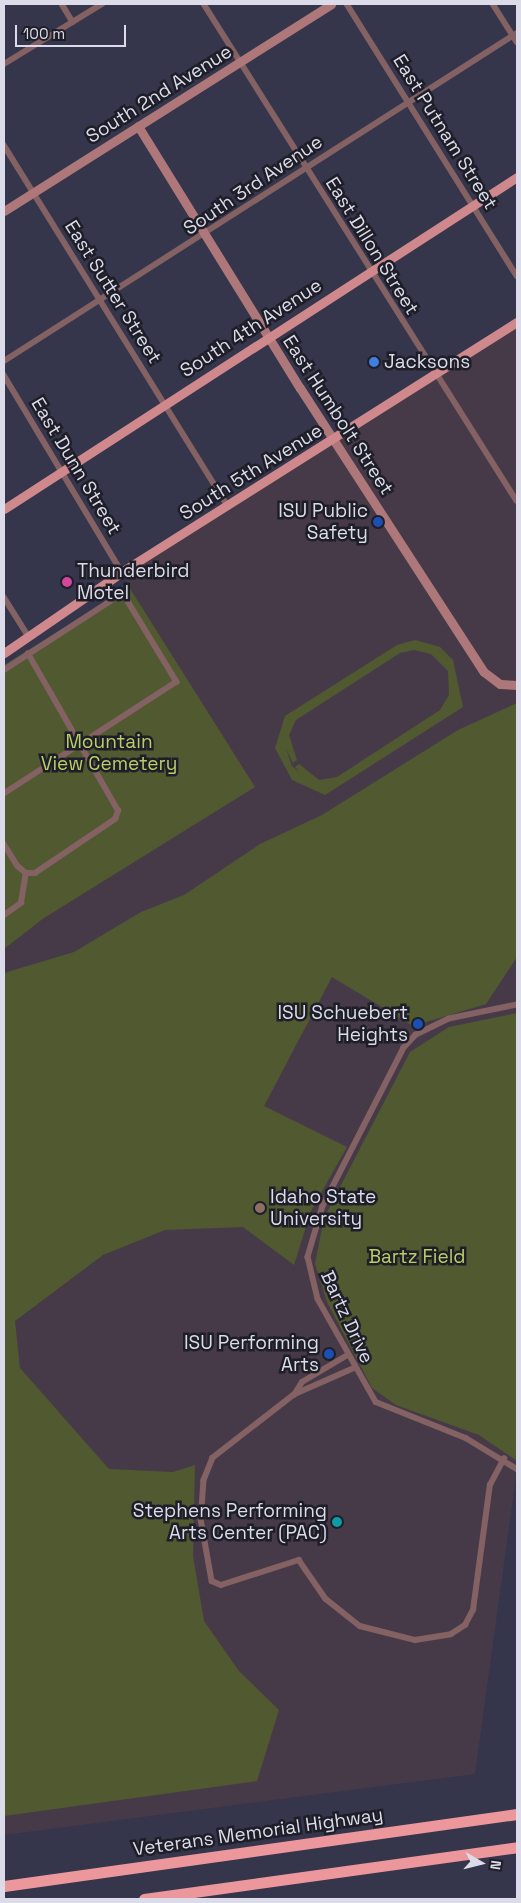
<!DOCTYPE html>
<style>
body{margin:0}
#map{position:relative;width:521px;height:1903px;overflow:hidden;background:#35354b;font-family:"Space Grotesk",sans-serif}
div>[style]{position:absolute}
.education>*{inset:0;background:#473a48}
.green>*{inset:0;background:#505930}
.street>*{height:5.5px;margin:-2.75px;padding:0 2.75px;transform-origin:2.75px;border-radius:2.75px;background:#846162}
.secondary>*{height:9px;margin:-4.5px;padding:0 4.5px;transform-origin:4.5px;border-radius:4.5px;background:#ae7779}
.primary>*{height:9px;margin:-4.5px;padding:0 4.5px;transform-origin:4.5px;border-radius:4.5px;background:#cf888b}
.highway>*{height:11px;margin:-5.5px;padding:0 5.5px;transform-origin:5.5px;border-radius:5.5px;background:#ec979b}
.dots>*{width:14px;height:14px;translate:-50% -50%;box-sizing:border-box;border:2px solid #1e1e28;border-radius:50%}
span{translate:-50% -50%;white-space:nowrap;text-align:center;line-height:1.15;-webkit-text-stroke:5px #1e1e28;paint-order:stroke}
.street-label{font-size:19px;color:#dbdbea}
.poi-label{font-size:19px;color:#dbdbea}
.left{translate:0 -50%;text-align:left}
.right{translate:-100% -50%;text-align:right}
.park-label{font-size:19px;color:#b9ce66}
.frame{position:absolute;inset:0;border:5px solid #dbdbea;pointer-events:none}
.north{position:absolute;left:456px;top:1838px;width:50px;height:50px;-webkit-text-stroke:4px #1e1e28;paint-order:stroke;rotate:98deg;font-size:14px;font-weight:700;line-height:20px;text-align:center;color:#dbdbea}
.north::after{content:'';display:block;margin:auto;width:18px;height:22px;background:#dbdbea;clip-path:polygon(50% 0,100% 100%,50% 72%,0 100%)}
.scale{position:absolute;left:15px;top:25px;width:111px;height:22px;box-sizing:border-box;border:2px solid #dbdbea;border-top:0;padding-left:6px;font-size:15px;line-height:18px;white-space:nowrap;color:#dbdbea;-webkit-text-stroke:4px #1e1e28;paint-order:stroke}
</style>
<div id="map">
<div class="education">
<div style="clip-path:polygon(517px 322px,517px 1469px,475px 1774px,4px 1835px,4px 949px,44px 918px,129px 587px,122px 572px)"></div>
</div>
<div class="green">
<div style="clip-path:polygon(129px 587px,255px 787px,44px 918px,4px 949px,4px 665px)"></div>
<div style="clip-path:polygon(evenodd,415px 640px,440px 647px,453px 660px,463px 707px,325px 795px,292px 780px,275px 748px,285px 716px,397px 645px,415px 640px,414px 650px,431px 654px,448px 671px,449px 695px,440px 710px,337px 777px,319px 780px,299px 764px,295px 767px,299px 772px,292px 766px,286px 749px,293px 763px,297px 760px,289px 735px,296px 720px,400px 653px,414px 650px)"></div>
<div style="clip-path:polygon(517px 703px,517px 957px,486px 1004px,413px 1026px,332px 977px,264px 1106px,347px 1147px,311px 1211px,294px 1265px,243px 1227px,165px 1230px,103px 1255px,15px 1321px,20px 1368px,109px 1469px,173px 1472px,195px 1465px,193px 1556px,204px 1621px,239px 1671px,279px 1710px,257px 1781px,4px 1816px,4px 973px,74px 952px,141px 912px,184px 895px,260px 844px,322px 815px,458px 730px)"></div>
<div style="clip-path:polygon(517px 1013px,517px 1461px,479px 1435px,396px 1405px,372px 1388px,327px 1302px,315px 1264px,324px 1218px,410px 1052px,449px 1027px)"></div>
</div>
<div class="street">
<div style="left:62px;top:4px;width:21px;rotate:59deg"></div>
<div style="left:204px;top:4px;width:587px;rotate:57.8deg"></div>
<div style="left:347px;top:4px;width:321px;rotate:58deg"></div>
<div style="left:493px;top:4px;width:45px;rotate:57.7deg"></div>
<div style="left:4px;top:64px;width:115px;rotate:-31.5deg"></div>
<div style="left:4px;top:145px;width:425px;rotate:58.2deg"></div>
<div style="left:4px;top:361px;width:609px;rotate:-32.59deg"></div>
<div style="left:4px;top:375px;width:230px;rotate:59.1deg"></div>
<div style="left:4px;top:597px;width:47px;rotate:58deg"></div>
<div style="left:4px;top:670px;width:142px;rotate:-32.9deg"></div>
<div style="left:123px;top:593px;width:104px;rotate:58.8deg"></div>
<div style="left:177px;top:682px;width:206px;rotate:147.1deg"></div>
<div style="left:4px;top:844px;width:26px;rotate:58deg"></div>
<div style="left:18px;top:866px;width:11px;rotate:41deg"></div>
<div style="left:26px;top:873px;width:9px"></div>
<div style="left:35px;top:873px;width:97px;rotate:-34deg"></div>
<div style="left:115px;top:819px;width:9px;rotate:-69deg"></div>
<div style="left:118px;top:811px;width:181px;rotate:-119.8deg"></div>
<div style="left:4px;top:915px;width:21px;rotate:-35deg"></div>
<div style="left:21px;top:903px;width:30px;rotate:-81deg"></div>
<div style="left:517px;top:1005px;width:69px;rotate:168.4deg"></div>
<div style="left:449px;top:1019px;width:37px;rotate:154deg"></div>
<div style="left:416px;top:1035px;width:18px;rotate:133deg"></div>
<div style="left:404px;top:1048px;width:178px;rotate:117.1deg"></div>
<div style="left:323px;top:1206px;width:53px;rotate:106.4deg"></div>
<div style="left:308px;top:1257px;width:43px;rotate:76.6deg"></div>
<div style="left:318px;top:1299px;width:118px;rotate:60.6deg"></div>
<div style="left:376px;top:1402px;width:97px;rotate:21.8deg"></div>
<div style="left:466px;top:1438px;width:60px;rotate:31.3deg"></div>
<div style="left:353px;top:1369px;width:64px;rotate:156.2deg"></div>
<div style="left:294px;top:1395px;width:103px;rotate:142.1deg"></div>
<div style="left:213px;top:1458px;width:24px;rotate:112deg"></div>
<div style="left:204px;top:1480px;width:39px;rotate:94deg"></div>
<div style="left:201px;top:1519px;width:63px;rotate:79.9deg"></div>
<div style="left:212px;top:1581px;width:10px;rotate:24deg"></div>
<div style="left:221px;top:1585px;width:82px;rotate:-17.8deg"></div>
<div style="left:299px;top:1560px;width:47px;rotate:55.3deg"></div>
<div style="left:326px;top:1599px;width:43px;rotate:38.5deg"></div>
<div style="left:360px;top:1626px;width:57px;rotate:14.3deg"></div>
<div style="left:415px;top:1640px;width:36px;rotate:-9deg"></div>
<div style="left:451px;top:1634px;width:17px;rotate:-33deg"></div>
<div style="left:465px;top:1625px;width:17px;rotate:-62deg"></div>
<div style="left:473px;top:1610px;width:126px;rotate:-82.3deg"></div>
<div style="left:490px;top:1485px;width:30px;rotate:-62deg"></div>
<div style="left:294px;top:1395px;width:15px;rotate:-58deg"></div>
<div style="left:302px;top:1382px;width:51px;rotate:-30.6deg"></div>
</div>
<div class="secondary">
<div style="left:138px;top:126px;width:308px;rotate:58.3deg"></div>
<div style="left:300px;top:388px;width:338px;rotate:57.1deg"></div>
<div style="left:484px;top:672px;width:20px;rotate:37deg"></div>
<div style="left:500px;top:684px;width:17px;rotate:3deg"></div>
<div style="left:4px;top:211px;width:387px;rotate:-32.3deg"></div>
</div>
<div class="primary">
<div style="left:4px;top:509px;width:611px;rotate:-32.91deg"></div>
<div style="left:4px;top:653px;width:148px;rotate:-34.5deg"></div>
<div style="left:126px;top:569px;width:462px;rotate:-32.3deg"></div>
</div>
<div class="highway">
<div style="left:4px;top:1886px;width:518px;rotate:-7.99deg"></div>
<div style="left:144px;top:1899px;width:377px;rotate:-7.9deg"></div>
</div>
<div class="dots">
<div style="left:374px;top:362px;background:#3f7fe0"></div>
<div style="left:378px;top:522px;background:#1a4fb4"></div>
<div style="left:67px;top:582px;background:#d1479c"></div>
<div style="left:418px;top:1024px;background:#1a4fb4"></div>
<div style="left:260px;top:1208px;background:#8d6e63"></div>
<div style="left:329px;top:1354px;background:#1a4fb4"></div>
<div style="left:337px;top:1522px;background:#0f9aa8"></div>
</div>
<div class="street-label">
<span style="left:159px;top:94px;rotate:-32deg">South 2nd Avenue</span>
<span style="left:445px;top:132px;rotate:58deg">East Putnam Street</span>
<span style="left:253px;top:185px;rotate:-34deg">South 3rd Avenue</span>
<span style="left:372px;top:246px;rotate:58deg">East Dillon Street</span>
<span style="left:113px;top:292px;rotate:58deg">East Sutter Street</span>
<span style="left:251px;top:328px;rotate:-33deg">South 4th Avenue</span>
<span style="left:338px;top:415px;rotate:57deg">East Humbolt Street</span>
<span style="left:76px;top:466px;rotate:59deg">East Dunn Street</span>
<span style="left:251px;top:472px;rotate:-32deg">South 5th Avenue</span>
<span style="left:347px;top:1317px;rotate:65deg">Bartz Drive</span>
<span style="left:258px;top:1832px;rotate:-8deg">Veterans Memorial Highway</span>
</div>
<div class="poi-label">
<span class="left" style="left:384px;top:362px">Jacksons</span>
<span class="right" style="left:368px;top:522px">ISU Public<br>Safety</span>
<span class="left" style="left:77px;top:582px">Thunderbird<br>Motel</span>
<span class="right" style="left:408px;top:1024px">ISU Schuebert<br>Heights</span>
<span class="left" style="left:270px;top:1208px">Idaho State<br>University</span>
<span class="right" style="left:319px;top:1354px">ISU Performing<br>Arts</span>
<span class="right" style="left:327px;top:1522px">Stephens Performing<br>Arts Center (PAC)</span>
</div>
<div class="park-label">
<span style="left:109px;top:753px">Mountain<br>View Cemetery</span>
<span style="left:417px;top:1257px">Bartz Field</span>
</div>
<div class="frame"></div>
<div class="north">N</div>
<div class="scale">100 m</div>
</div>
